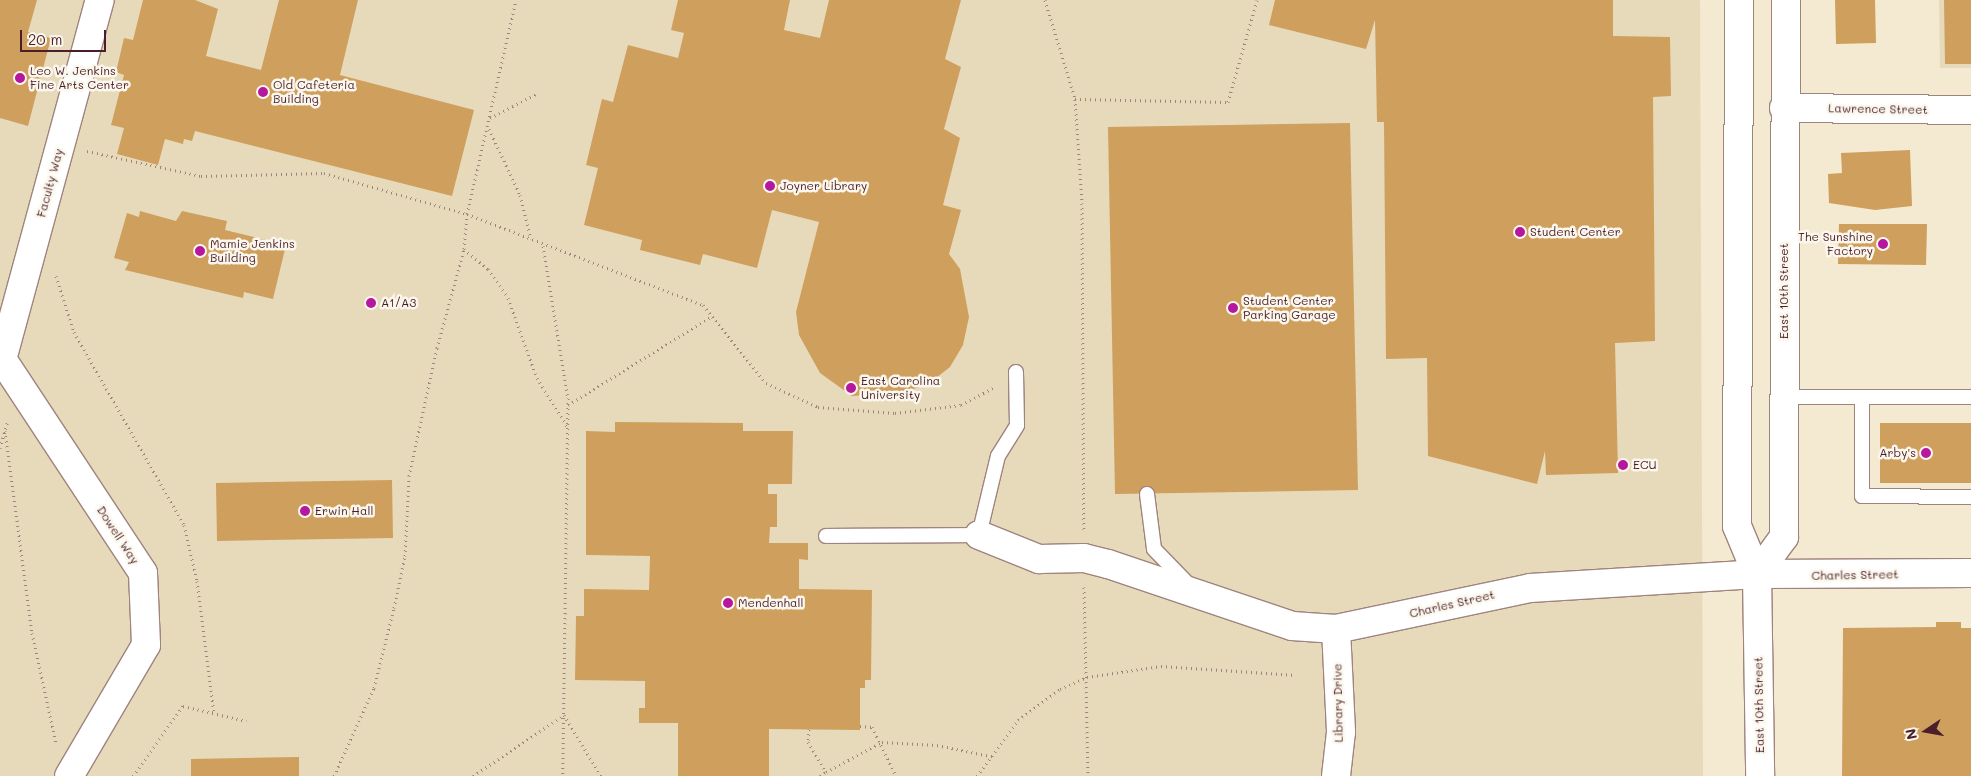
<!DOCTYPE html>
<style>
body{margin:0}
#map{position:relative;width:1971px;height:776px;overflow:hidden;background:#f4e9d1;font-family:Mali,sans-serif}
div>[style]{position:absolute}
.built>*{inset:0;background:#e7daba}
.building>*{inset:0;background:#cf9f5d}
.path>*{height:3px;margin-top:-1.5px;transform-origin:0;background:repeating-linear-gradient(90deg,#9f847e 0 1px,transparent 0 5px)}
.roads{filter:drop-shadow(1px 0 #9f847e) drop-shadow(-1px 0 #9f847e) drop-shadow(0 1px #9f847e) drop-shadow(0 -1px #9f847e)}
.service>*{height:14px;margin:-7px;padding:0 7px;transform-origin:7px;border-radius:7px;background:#fff}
.minor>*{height:28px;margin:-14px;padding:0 14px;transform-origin:14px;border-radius:14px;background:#fff}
.primary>*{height:28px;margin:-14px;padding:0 14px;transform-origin:14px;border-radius:14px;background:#fff}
.dots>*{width:14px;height:14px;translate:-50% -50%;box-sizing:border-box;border:2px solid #fbf7ec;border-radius:50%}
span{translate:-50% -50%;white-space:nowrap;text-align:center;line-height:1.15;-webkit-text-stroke:5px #fbf7ec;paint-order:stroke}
.poi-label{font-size:12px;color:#4a1f2b}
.left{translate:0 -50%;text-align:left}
.right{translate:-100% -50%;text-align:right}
.street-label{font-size:12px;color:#4a1f2b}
.north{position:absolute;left:1901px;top:706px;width:50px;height:50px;-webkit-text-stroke:4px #fbf7ec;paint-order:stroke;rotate:258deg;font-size:14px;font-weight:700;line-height:20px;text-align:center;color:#4a1f2b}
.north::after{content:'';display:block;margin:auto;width:18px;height:22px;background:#4a1f2b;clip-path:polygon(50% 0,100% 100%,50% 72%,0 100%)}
.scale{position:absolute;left:20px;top:30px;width:86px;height:22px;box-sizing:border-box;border:2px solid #4a1f2b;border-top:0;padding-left:6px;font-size:15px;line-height:18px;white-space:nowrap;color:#4a1f2b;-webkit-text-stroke:4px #fbf7ec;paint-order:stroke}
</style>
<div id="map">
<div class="built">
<div style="clip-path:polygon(0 0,1700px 0,1703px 776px,0 776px)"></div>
<div style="clip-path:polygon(1939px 0,1971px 0,1971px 68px,1940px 68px)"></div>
</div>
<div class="building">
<div style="clip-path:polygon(0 0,37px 0,28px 32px,51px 38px,28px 126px,0 118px)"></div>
<div style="clip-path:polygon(143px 0,195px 0,218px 9px,206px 56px,261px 70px,279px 0,358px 0,340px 75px,474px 110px,452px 196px,195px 131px,192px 141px,184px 139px,183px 144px,165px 139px,158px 165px,117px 154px,124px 128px,111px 125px,124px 75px,116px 72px,124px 38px,133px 40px)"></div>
<div style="clip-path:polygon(678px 0,790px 0,784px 30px,820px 38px,829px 0,961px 0,945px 59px,961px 67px,944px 129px,960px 138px,943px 205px,961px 210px,949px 254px,960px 269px,969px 317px,963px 345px,950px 367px,931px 382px,904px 393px,852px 396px,820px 373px,799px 335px,796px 312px,819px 222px,772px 210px,757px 268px,703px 254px,700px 265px,640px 250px,642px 240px,584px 225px,598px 168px,586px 165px,602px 99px,613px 102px,628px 45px,678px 58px,684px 33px,671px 30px)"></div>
<div style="clip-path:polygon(1275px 0,1613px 0,1613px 36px,1670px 37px,1671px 96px,1653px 97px,1655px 341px,1615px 343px,1618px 473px,1546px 475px,1545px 451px,1537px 484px,1428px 456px,1427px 358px,1386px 359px,1384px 122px,1377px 122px,1375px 20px,1366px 49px,1269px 25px)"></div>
<div style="clip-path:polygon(1835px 0,1875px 0,1876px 43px,1836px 44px)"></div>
<div style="clip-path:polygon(1944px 0,1971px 0,1971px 64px,1945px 64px)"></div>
<div style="clip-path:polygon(1350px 123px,1358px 490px,1115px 494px,1108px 127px)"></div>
<div style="clip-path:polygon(1910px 150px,1912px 206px,1875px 210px,1829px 203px,1828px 174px,1842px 173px,1841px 153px)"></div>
<div style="clip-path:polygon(140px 211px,176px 221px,182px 211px,227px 221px,225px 230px,286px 245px,273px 299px,244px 292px,243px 298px,125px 270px,129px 262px,114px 258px,127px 213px,139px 217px)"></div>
<div style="clip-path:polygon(1839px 224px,1927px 224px,1926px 265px,1838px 264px)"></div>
<div style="clip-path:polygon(615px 422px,743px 423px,743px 431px,793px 431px,792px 484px,768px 484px,768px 494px,777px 494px,777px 527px,770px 527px,769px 543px,808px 543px,808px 560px,799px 559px,799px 589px,872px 590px,871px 680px,865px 680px,865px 688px,860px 688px,860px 730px,769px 729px,769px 776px,678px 776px,678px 723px,639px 723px,639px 708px,645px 708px,645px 681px,575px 680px,576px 616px,584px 616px,584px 589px,649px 590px,650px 556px,586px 555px,586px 431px,615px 432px)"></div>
<div style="clip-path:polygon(1880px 423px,1971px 423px,1971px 483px,1880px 483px)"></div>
<div style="clip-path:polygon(392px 480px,393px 538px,217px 541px,216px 483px)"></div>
<div style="clip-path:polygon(1936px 622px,1961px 622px,1961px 628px,1971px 628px,1971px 776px,1842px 776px,1843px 628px,1936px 627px)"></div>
<div style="clip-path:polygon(299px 757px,299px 776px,191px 776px,191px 759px)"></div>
</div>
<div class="path">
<div style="left:1045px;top:0;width:103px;rotate:73.1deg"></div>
<div style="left:1075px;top:99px;width:153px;rotate:1.1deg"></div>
<div style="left:1228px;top:102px;width:106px;rotate:-74.1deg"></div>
<div style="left:1075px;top:99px;width:104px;rotate:86.1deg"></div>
<div style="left:1082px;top:203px;width:328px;rotate:89.7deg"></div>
<div style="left:490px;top:118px;width:52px;rotate:-27.6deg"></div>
<div style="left:489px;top:129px;width:73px;rotate:64.8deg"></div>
<div style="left:520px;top:195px;width:45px;rotate:76deg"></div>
<div style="left:87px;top:151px;width:117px;rotate:12.4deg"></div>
<div style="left:201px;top:176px;width:123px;rotate:-1.4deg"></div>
<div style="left:324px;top:173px;width:149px;rotate:16deg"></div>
<div style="left:467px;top:214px;width:253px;rotate:21.1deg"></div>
<div style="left:703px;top:305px;width:100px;rotate:51.1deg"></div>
<div style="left:766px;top:383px;width:57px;rotate:24.8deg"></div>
<div style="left:818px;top:407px;width:77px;rotate:4.5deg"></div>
<div style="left:895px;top:413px;width:66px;rotate:-6.9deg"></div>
<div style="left:961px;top:405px;width:38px;rotate:-28deg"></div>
<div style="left:543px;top:246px;width:154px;rotate:80.7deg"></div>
<div style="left:568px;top:398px;width:378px;rotate:90.8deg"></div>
<div style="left:464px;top:249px;width:31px;rotate:40deg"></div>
<div style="left:488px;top:269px;width:35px;rotate:55deg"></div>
<div style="left:508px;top:298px;width:85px;rotate:70.1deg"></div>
<div style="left:537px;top:378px;width:57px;rotate:58deg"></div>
<div style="left:56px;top:276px;width:59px;rotate:72.2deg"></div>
<div style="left:74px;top:332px;width:222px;rotate:60.3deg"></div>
<div style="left:184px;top:525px;width:57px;rotate:76.9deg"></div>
<div style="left:197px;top:581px;width:133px;rotate:82.7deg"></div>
<div style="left:568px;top:405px;width:169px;rotate:-31.7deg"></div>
<div style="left:5px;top:431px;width:204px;rotate:82.4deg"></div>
<div style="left:32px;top:633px;width:113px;rotate:77.7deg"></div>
<div style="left:0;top:448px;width:29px;rotate:-74deg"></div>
<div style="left:1084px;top:587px;width:189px;rotate:88.8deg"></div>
<div style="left:860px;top:726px;width:12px;rotate:5deg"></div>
<div style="left:872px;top:727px;width:55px;rotate:63.9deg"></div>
<div style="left:809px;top:729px;width:13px;rotate:94deg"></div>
<div style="left:808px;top:742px;width:35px;rotate:59deg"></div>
<div style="left:826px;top:772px;width:64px;rotate:-28.2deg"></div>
<div style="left:882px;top:742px;width:55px;rotate:3.1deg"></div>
<div style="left:937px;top:745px;width:59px;rotate:11.7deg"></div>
<div style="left:133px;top:776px;width:86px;rotate:-54.5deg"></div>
<div style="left:183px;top:706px;width:65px;rotate:13.4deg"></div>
<div style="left:334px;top:776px;width:97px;rotate:-65.6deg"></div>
<div style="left:374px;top:688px;width:82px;rotate:-76deg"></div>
<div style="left:394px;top:608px;width:53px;rotate:-78.1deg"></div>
<div style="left:405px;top:556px;width:80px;rotate:-87.1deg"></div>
<div style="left:409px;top:476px;width:131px;rotate:-77.7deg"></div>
<div style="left:437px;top:348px;width:103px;rotate:-74.7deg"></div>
<div style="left:464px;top:249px;width:35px;rotate:-85deg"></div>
<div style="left:467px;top:214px;width:220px;rotate:-77.1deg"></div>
<div style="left:473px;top:776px;width:110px;rotate:-33.8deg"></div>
<div style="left:564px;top:715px;width:71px;rotate:58.8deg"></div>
<div style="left:820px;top:776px;width:7px;rotate:-34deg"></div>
<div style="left:977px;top:776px;width:69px;rotate:-53.8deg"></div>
<div style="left:1018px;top:720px;width:52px;rotate:-36.4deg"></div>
<div style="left:1060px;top:689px;width:30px;rotate:-24deg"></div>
<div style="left:1087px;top:677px;width:75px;rotate:-8.5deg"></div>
<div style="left:1161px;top:666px;width:135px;rotate:3.8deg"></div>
</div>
<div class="roads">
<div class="service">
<div style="left:1784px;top:397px;width:187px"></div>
<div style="left:1862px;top:397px;width:99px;rotate:90deg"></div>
<div style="left:1862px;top:496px;width:109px;rotate:0.5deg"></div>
<div style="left:1147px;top:494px;width:55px;rotate:82.7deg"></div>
<div style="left:1154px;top:549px;width:50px;rotate:45.8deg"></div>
<div style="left:826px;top:536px;width:153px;rotate:-0.4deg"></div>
<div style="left:979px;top:535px;width:81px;rotate:-76.5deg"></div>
<div style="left:998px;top:456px;width:36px;rotate:-58deg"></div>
<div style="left:1017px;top:425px;width:53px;rotate:-91.1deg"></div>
</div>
<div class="minor">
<div style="left:1784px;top:108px;width:187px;rotate:0.6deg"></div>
<div style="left:2px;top:359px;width:256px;rotate:56.6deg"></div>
<div style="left:143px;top:573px;width:72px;rotate:87.6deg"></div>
<div style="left:146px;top:645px;width:152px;rotate:120.4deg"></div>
<div style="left:0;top:367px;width:380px;rotate:-74.8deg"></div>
<div style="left:979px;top:535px;width:65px;rotate:21.8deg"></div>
<div style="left:1039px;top:559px;width:45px;rotate:-1.3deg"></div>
<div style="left:1084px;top:558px;width:25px;rotate:14deg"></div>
<div style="left:1108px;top:564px;width:194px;rotate:18.6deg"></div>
<div style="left:1292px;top:626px;width:44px;rotate:3.9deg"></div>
<div style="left:1336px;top:629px;width:198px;rotate:-11.9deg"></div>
<div style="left:1530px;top:588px;width:227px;rotate:-3.5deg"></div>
<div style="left:1757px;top:574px;width:214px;rotate:-0.3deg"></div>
<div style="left:1336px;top:629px;width:103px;rotate:87.2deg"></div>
<div style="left:1341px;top:732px;width:44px;rotate:96.5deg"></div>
</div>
<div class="primary">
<div style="left:1739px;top:0;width:526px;rotate:90.22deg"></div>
<div style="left:1737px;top:526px;width:52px;rotate:67.4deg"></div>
<div style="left:1757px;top:574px;width:202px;rotate:89.1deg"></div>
<div style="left:1757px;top:574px;width:46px;rotate:-53.9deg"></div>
<div style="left:1784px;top:537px;width:537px;rotate:-89.79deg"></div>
</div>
</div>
<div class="dots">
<div style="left:20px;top:78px;background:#b5179e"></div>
<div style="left:263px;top:92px;background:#b5179e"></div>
<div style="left:770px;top:186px;background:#b5179e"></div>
<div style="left:1520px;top:232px;background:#b5179e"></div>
<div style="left:1883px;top:244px;background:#b5179e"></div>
<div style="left:200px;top:251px;background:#b5179e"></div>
<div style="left:371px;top:303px;background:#b5179e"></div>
<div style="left:1233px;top:308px;background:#b5179e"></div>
<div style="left:851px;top:388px;background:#b5179e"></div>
<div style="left:1926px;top:453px;background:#b5179e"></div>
<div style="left:1623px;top:465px;background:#b5179e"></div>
<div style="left:305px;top:511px;background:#b5179e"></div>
<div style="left:728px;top:603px;background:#b5179e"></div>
</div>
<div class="poi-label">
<span class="left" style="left:30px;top:78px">Leo W. Jenkins<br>Fine Arts Center</span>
<span class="left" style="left:273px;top:92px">Old Cafeteria<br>Building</span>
<span class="left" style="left:780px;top:186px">Joyner Library</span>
<span class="left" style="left:1530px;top:232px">Student Center</span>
<span class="right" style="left:1873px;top:244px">The Sunshine<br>Factory</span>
<span class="left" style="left:210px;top:251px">Mamie Jenkins<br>Building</span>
<span class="left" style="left:1243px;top:308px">Student Center<br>Parking Garage</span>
<span class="left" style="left:381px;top:303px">A1/A3</span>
<span class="left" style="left:861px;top:388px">East Carolina<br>University</span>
<span class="right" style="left:1916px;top:453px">Arby's</span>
<span class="left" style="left:1633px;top:465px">ECU</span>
<span class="left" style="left:315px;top:511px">Erwin Hall</span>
<span class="left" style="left:738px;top:603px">Mendenhall</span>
</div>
<div class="street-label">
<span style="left:1878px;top:109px;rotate:1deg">Lawrence Street</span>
<span style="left:50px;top:183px;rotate:-75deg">Faculty Way</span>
<span style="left:1784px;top:291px;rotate:-90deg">East 10th Street</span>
<span style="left:118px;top:535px;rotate:57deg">Dowell Way</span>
<span style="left:1855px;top:575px;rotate:-1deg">Charles Street</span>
<span style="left:1452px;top:604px;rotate:-13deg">Charles Street</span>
<span style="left:1338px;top:703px;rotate:-91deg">Library Drive</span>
<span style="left:1759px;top:705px;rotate:-91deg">East 10th Street</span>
</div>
<div class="north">N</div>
<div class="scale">20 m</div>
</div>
